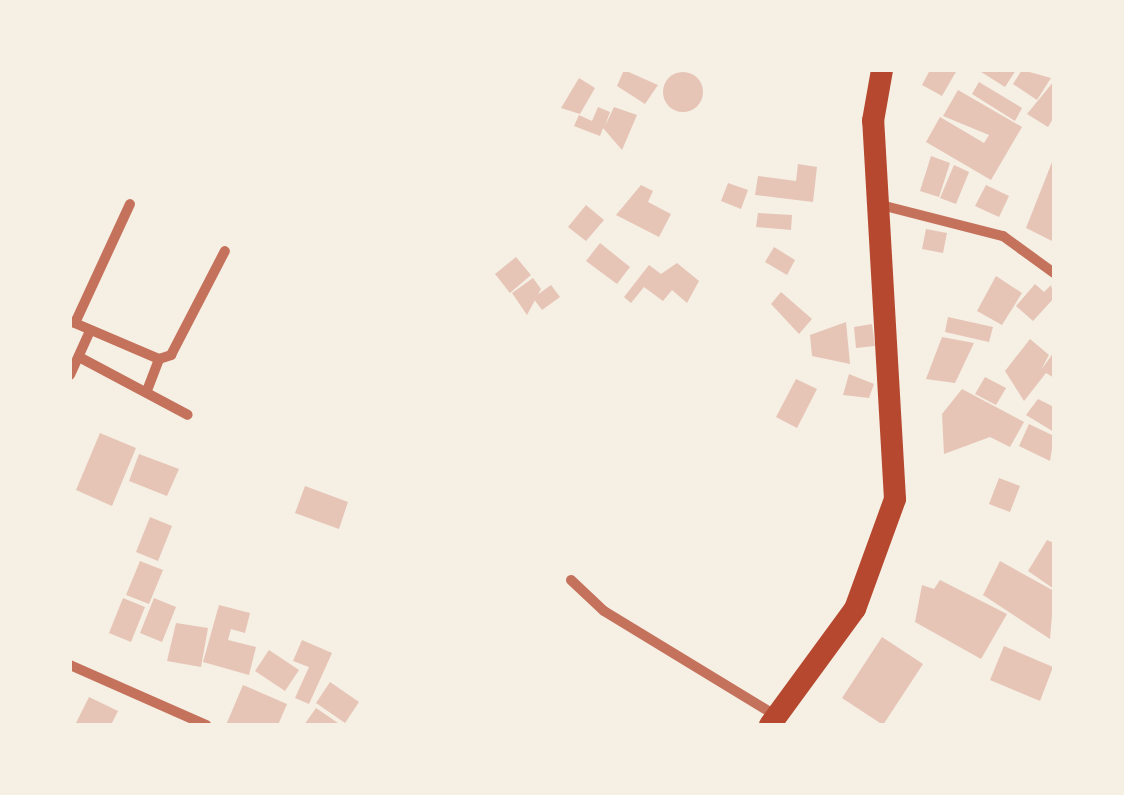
<!DOCTYPE html>
<style>
body{margin:0}
#map{position:relative;width:1124px;height:795px;overflow:hidden;background:#f6efe4;font-family:Ubuntu,sans-serif}
div>[style]{position:absolute}
.building>*{inset:0;background:#e6c5b7}
.round{border-radius:50%}
.minor>*{height:10px;margin:-5px;padding:0 5px;transform-origin:5px;border-radius:5px;background:#c5725c}
.trunk>*{height:22px;margin:-11px;padding:0 11px;transform-origin:11px;border-radius:11px;background:#b5482f}
span{translate:-50% -50%;white-space:nowrap;text-align:center;line-height:1.15;-webkit-text-stroke:8px #f6efe4;paint-order:stroke}
.frame{position:absolute;inset:0;border:72px solid #f6efe4;pointer-events:none}
</style>
<div id="map">
<div class="building">
<div style="clip-path:polygon(624px 70px,658px 85px,645px 104px,617px 86px)"></div>
<div style="clip-path:polygon(930px 70px,957px 70px,942px 96px,922px 85px)"></div>
<div style="clip-path:polygon(978px 70px,1016px 70px,1005px 87px)"></div>
<div style="clip-path:polygon(1022px 70px,1051px 78px,1037px 100px,1013px 84px)"></div>
<div class="round" style="left:663px;top:72px;width:40px;height:40px"></div>
<div style="clip-path:polygon(579px 78px,595px 88px,580px 114px,561px 108px)"></div>
<div style="clip-path:polygon(1054px 81px,1054px 117px,1048px 127px,1027px 114px)"></div>
<div style="clip-path:polygon(979px 82px,1022px 108px,1015px 121px,972px 94px)"></div>
<div style="clip-path:polygon(958px 90px,1022px 127px,991px 180px,926px 142px,940px 117px,984px 143px,989px 135px,943px 116px)"></div>
<div style="clip-path:polygon(598px 107px,610px 112px,605px 126px,614px 107px,637px 115px,622px 150px,603px 128px,600px 136px,574px 126px,579px 115px,592px 121px)"></div>
<div style="clip-path:polygon(931px 156px,950px 163px,939px 197px,920px 191px)"></div>
<div style="clip-path:polygon(1054px 157px,1054px 242px,1026px 228px)"></div>
<div style="clip-path:polygon(798px 164px,817px 167px,813px 202px,755px 195px,758px 176px,796px 181px)"></div>
<div style="clip-path:polygon(954px 165px,969px 172px,956px 204px,940px 198px)"></div>
<div style="clip-path:polygon(728px 183px,748px 190px,741px 209px,721px 201px)"></div>
<div style="clip-path:polygon(641px 185px,653px 191px,648px 202px,671px 214px,659px 237px,616px 215px)"></div>
<div style="clip-path:polygon(986px 185px,1009px 196px,999px 217px,975px 206px)"></div>
<div style="clip-path:polygon(586px 205px,604px 220px,586px 241px,568px 227px)"></div>
<div style="clip-path:polygon(758px 213px,792px 215px,791px 230px,756px 227px)"></div>
<div style="clip-path:polygon(926px 229px,947px 233px,943px 253px,922px 249px)"></div>
<div style="clip-path:polygon(600px 243px,630px 267px,617px 284px,586px 261px)"></div>
<div style="clip-path:polygon(774px 247px,795px 260px,787px 275px,765px 262px)"></div>
<div style="clip-path:polygon(516px 257px,531px 275px,510px 293px,495px 274px)"></div>
<div style="clip-path:polygon(677px 263px,699px 281px,687px 303px,672px 290px,663px 301px,644px 287px,631px 303px,624px 297px,649px 265px,661px 274px)"></div>
<div style="clip-path:polygon(996px 276px,1022px 293px,1002px 325px,977px 311px)"></div>
<div style="clip-path:polygon(533px 278px,541px 289px,527px 315px,512px 293px)"></div>
<div style="clip-path:polygon(1035px 284px,1044px 292px,1051px 285px,1054px 298px,1033px 321px,1016px 306px)"></div>
<div style="clip-path:polygon(551px 285px,560px 297px,542px 310px,533px 298px)"></div>
<div style="clip-path:polygon(781px 292px,812px 319px,799px 334px,771px 304px)"></div>
<div style="clip-path:polygon(948px 317px,993px 327px,989px 342px,945px 332px)"></div>
<div style="clip-path:polygon(846px 322px,850px 364px,812px 356px,810px 335px)"></div>
<div style="clip-path:polygon(872px 324px,875px 346px,856px 348px,854px 327px)"></div>
<div style="clip-path:polygon(942px 337px,974px 343px,955px 383px,926px 379px)"></div>
<div style="clip-path:polygon(1030px 339px,1049px 355px,1041px 370px,1054px 352px,1054px 378px,1046px 373px,1024px 401px,1005px 371px)"></div>
<div style="clip-path:polygon(849px 374px,874px 384px,869px 398px,843px 395px)"></div>
<div style="clip-path:polygon(985px 377px,1006px 388px,996px 405px,975px 394px)"></div>
<div style="clip-path:polygon(796px 379px,817px 389px,797px 428px,776px 417px)"></div>
<div style="clip-path:polygon(962px 389px,1024px 422px,1010px 447px,990px 437px,944px 454px,942px 414px)"></div>
<div style="clip-path:polygon(1038px 399px,1054px 407px,1054px 432px,1026px 415px)"></div>
<div style="clip-path:polygon(1029px 424px,1054px 436px,1050px 461px,1019px 446px)"></div>
<div style="clip-path:polygon(100px 433px,136px 448px,112px 506px,76px 490px)"></div>
<div style="clip-path:polygon(139px 454px,179px 469px,167px 496px,129px 481px)"></div>
<div style="clip-path:polygon(999px 478px,1020px 486px,1010px 512px,989px 504px)"></div>
<div style="clip-path:polygon(305px 486px,348px 502px,339px 529px,295px 513px)"></div>
<div style="clip-path:polygon(150px 517px,172px 526px,158px 561px,136px 552px)"></div>
<div style="clip-path:polygon(1047px 540px,1054px 543px,1054px 589px,1028px 571px)"></div>
<div style="clip-path:polygon(140px 561px,163px 570px,149px 604px,126px 595px)"></div>
<div style="clip-path:polygon(1000px 561px,1054px 591px,1050px 639px,983px 595px)"></div>
<div style="clip-path:polygon(940px 580px,1007px 614px,981px 659px,915px 622px,922px 585px,934px 589px)"></div>
<div style="clip-path:polygon(123px 598px,145px 607px,131px 642px,109px 633px)"></div>
<div style="clip-path:polygon(154px 598px,176px 607px,162px 642px,140px 633px)"></div>
<div style="clip-path:polygon(219px 605px,250px 613px,245px 633px,231px 629px,228px 640px,256px 647px,249px 675px,203px 662px)"></div>
<div style="clip-path:polygon(176px 623px,208px 628px,201px 667px,167px 661px)"></div>
<div style="clip-path:polygon(882px 637px,923px 664px,883px 725px,842px 698px)"></div>
<div style="clip-path:polygon(302px 640px,332px 653px,309px 704px,295px 698px,309px 667px,293px 661px)"></div>
<div style="clip-path:polygon(1004px 646px,1053px 667px,1040px 701px,990px 680px)"></div>
<div style="clip-path:polygon(269px 650px,299px 670px,285px 691px,255px 671px)"></div>
<div style="clip-path:polygon(330px 682px,359px 702px,345px 723px,316px 703px)"></div>
<div style="clip-path:polygon(243px 685px,287px 704px,278px 725px,226px 725px)"></div>
<div style="clip-path:polygon(89px 697px,118px 711px,111px 725px,75px 725px)"></div>
<div style="clip-path:polygon(316px 708px,341px 725px,304px 725px)"></div>
</div>
<div class="minor">
<div style="left:877px;top:204px;width:130px;rotate:14.3deg"></div>
<div style="left:1003px;top:236px;width:63px;rotate:36deg"></div>
<div style="left:70px;top:321px;width:97px;rotate:23.1deg"></div>
<div style="left:159px;top:359px;width:13px;rotate:-18deg"></div>
<div style="left:171px;top:355px;width:117px;rotate:-62.6deg"></div>
<div style="left:75px;top:323px;width:131px;rotate:-65.2deg"></div>
<div style="left:79px;top:357px;width:123px;rotate:28deg"></div>
<div style="left:70px;top:375px;width:48px;rotate:-65.6deg"></div>
<div style="left:148px;top:388px;width:31px;rotate:-69deg"></div>
<div style="left:571px;top:580px;width:45px;rotate:43.2deg"></div>
<div style="left:604px;top:611px;width:202px;rotate:31.3deg"></div>
<div style="left:70px;top:665px;width:149px;rotate:23.8deg"></div>
</div>
<div class="trunk">
<div style="left:770px;top:725px;width:144px;rotate:-53.8deg"></div>
<div style="left:855px;top:609px;width:117px;rotate:-70deg"></div>
<div style="left:895px;top:499px;width:379px;rotate:-93.3deg"></div>
<div style="left:873px;top:121px;width:52px;rotate:-80deg"></div>
</div>
<div class="frame"></div>
</div>
